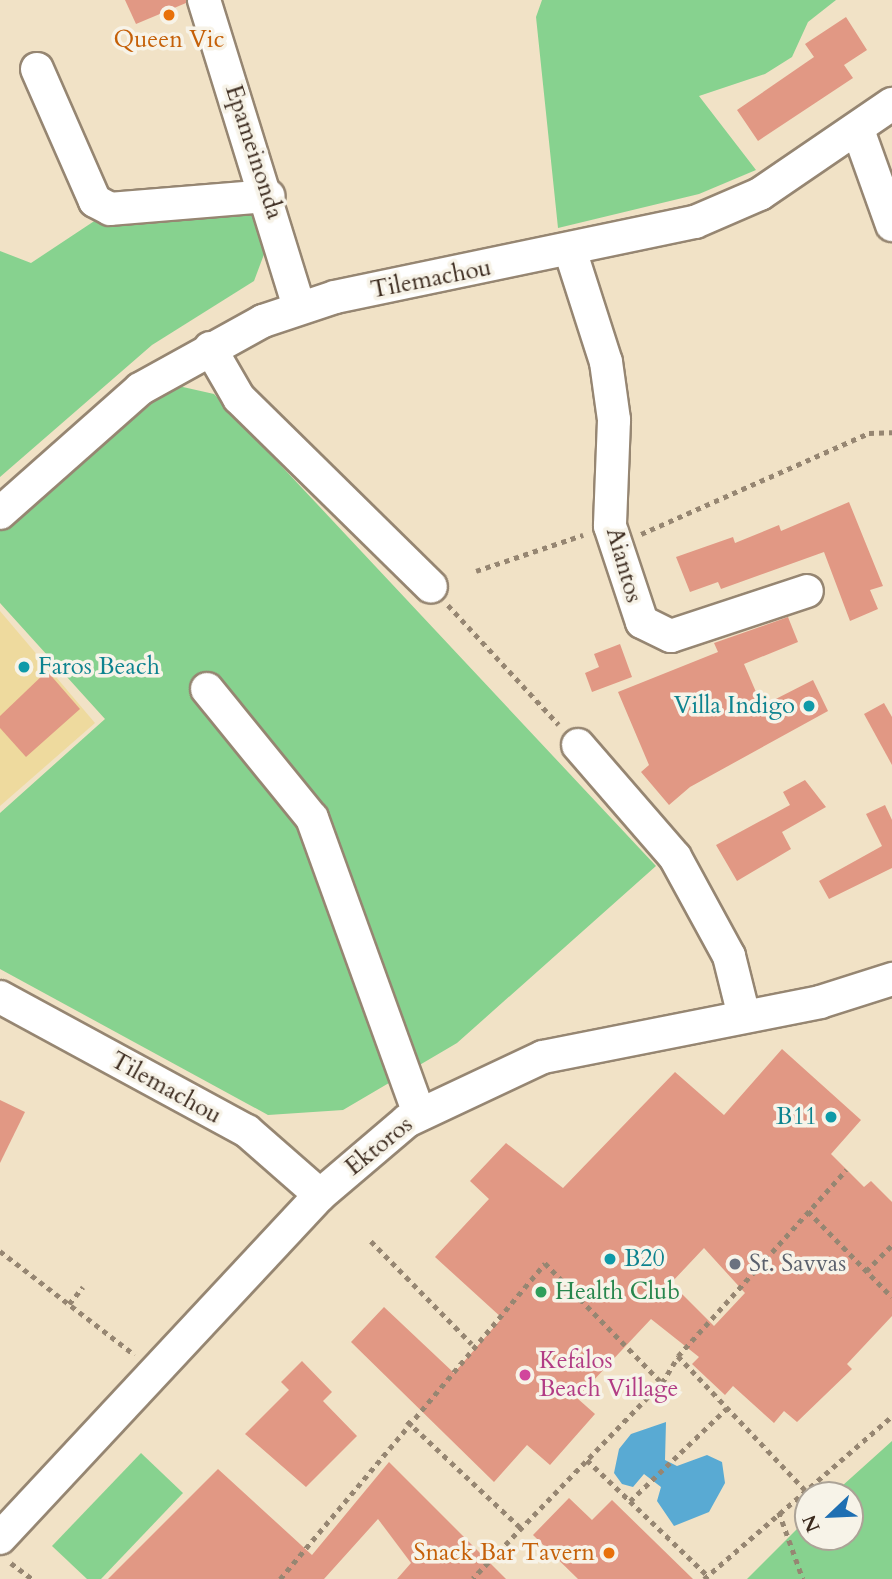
<!DOCTYPE html>
<style>
body{margin:0}
#map{position:relative;width:892px;height:1579px;overflow:hidden;background:#f1e2c6;font-family:Cardo,serif}
div>[style]{position:absolute}
.green>*{inset:0;background:#87d28f}
.sand>*{inset:0;background:#eeda9e}
.water>*{inset:0;background:#59aad3}
.building>*{inset:0;background:#e19884}
.path>*{height:4.5px;margin-top:-2.25px;transform-origin:0;background:repeating-linear-gradient(90deg,#968672 0 5px,transparent 0 10px)}
.roads{filter:drop-shadow(2px 0 #968672) drop-shadow(-2px 0 #968672) drop-shadow(0 2px #968672) drop-shadow(0 -2px #968672)}
.minor>*{height:32px;margin:-16px;padding:0 16px;transform-origin:16px;border-radius:16px;background:#fff}
.dots>*{width:19px;height:19px;translate:-50% -50%;box-sizing:border-box;border:4px solid #f7f3e8;border-radius:50%}
span{translate:-50% -50%;white-space:nowrap;text-align:center;line-height:1.15;-webkit-text-stroke:7px #f7f3e8;paint-order:stroke}
.food-label{font-size:24px;color:#c56008}
.right{translate:-100% -50%;text-align:right}
.street-label{font-size:24px;color:#3b2a1e}
.culture-label{font-size:24px;color:#0d838f}
.left{translate:0 -50%;text-align:left}
.worship-label{font-size:24px;color:#5b616d}
.leisure-label{font-size:24px;color:#27864d}
.hotel-label{font-size:24px;color:#b23c85}
.north{position:absolute;left:794px;top:1481px;width:70px;height:70px;box-sizing:border-box;background:#f7f3e8;border:2px solid #aca397;border-radius:50%;rotate:247deg;font-size:19px;font-weight:700;line-height:28px;text-align:center;color:#3b2a1e}
.north::after{content:'';display:block;margin:auto;width:24px;height:32px;background:#1f6fb2;clip-path:polygon(50% 0,100% 100%,50% 72%,0 100%)}
</style>
<div id="map">
<div class="green">
<div style="clip-path:polygon(542px 0,836px 0,808px 22px,792px 57px,765px 74px,699px 96px,756px 170px,699px 194px,558px 228px,536px 17px)"></div>
<div style="clip-path:polygon(243px 192px,266px 249px,254px 281px,152px 345px,0 477px,0 251px,31px 263px,123px 202px)"></div>
<div style="clip-path:polygon(174px 385px,214px 394px,656px 866px,457px 1043px,343px 1110px,268px 1115px,0 969px,0 813px,105px 719px,0 603px,0 531px)"></div>
<div style="clip-path:polygon(892px 1441px,892px 1579px,747px 1579px,808px 1518px,808px 1537px,850px 1537px,850px 1495px,832px 1495px)"></div>
<div style="clip-path:polygon(141px 1453px,183px 1493px,101px 1579px,87px 1579px,52px 1546px)"></div>
</div>
<div class="sand">
<div style="clip-path:polygon(0 611px,95px 723px,0 806px)"></div>
</div>
<div class="water">
<div style="clip-path:polygon(666px 1422px,665px 1460px,677px 1466px,707px 1455px,722px 1462px,725px 1483px,709px 1512px,674px 1526px,657px 1501px,661px 1487px,644px 1474px,633px 1487px,622px 1484px,614px 1473px,619px 1449px,631px 1434px)"></div>
</div>
<div class="building">
<div style="clip-path:polygon(125px 0,186px 0,186px 3px,136px 24px)"></div>
<div style="clip-path:polygon(846px 17px,867px 50px,844px 65px,853px 78px,758px 141px,737px 110px,814px 57px,805px 44px)"></div>
<div style="clip-path:polygon(849px 502px,883px 586px,870px 590px,878px 609px,850px 621px,824px 552px,721px 589px,718px 582px,690px 592px,676px 557px,733px 537px,735px 543px,779px 525px,781px 531px)"></div>
<div style="clip-path:polygon(788px 617px,798px 642px,744px 664px,762px 706px,813px 680px,828px 711px,690px 787px,669px 805px,641px 772px,649px 765px,618px 692px,718px 652px,714px 643px)"></div>
<div style="clip-path:polygon(620px 644px,632px 677px,592px 692px,585px 673px,599px 667px,594px 654px)"></div>
<div style="clip-path:polygon(47px 671px,80px 709px,26px 757px,0 728px,0 716px)"></div>
<div style="clip-path:polygon(884px 703px,892px 717px,892px 765px,864px 714px)"></div>
<div style="clip-path:polygon(805px 780px,826px 807px,782px 832px,791px 849px,737px 881px,716px 845px,790px 805px,783px 792px)"></div>
<div style="clip-path:polygon(885px 805px,892px 820px,892px 868px,829px 899px,819px 881px,882px 846px,866px 814px)"></div>
<div style="clip-path:polygon(evenodd,782px 1049px,861px 1120px,831px 1154px,864px 1187px,871px 1181px,892px 1202px,892px 1316px,847px 1364px,852px 1369px,797px 1422px,784px 1411px,774px 1423px,733px 1386px,725px 1395px,692px 1364px,699px 1357px,651px 1319px,577px 1398px,595px 1414px,550px 1465px,527px 1445px,494px 1482px,351px 1342px,384px 1307px,454px 1373px,502px 1318px,435px 1257px,489px 1199px,470px 1181px,506px 1143px,563px 1188px,675px 1072px,724px 1115px,782px 1049px,704px 1248px,745px 1293px,714px 1326px,671px 1283px,704px 1248px)"></div>
<div style="clip-path:polygon(0 1100px,25px 1112px,0 1163px)"></div>
<div style="clip-path:polygon(302px 1361px,332px 1392px,323px 1401px,357px 1436px,306px 1487px,245px 1434px,289px 1390px,281px 1382px)"></div>
<div style="clip-path:polygon(389px 1462px,506px 1579px,397px 1579px,411px 1563px,378px 1519px,324px 1579px,108px 1579px,218px 1469px,312px 1555px)"></div>
<div style="clip-path:polygon(569px 1498px,592px 1520px,612px 1500px,693px 1579px,578px 1579px,533px 1535px)"></div>
</div>
<div class="path">
<div style="left:641px;top:534px;width:249px;rotate:-23.9deg"></div>
<div style="left:869px;top:433px;width:23px;rotate:-2deg"></div>
<div style="left:476px;top:571px;width:113px;rotate:-18.6deg"></div>
<div style="left:448px;top:605px;width:163px;rotate:47.2deg"></div>
<div style="left:808px;top:1211px;width:120px;rotate:45.7deg"></div>
<div style="left:371px;top:1241px;width:144px;rotate:45.6deg"></div>
<div style="left:0;top:1251px;width:170px;rotate:37.6deg"></div>
<div style="left:866px;top:1271px;width:37px;rotate:-45deg"></div>
<div style="left:69px;top:1304px;width:22px;rotate:-51deg"></div>
<div style="left:678px;top:1356px;width:251px;rotate:-47.9deg"></div>
<div style="left:662px;top:1383px;width:31px;rotate:-59deg"></div>
<div style="left:678px;top:1356px;width:185px;rotate:46.5deg"></div>
<div style="left:407px;top:1421px;width:156px;rotate:43.2deg"></div>
<div style="left:587px;top:1460px;width:59px;rotate:43.6deg"></div>
<div style="left:630px;top:1501px;width:134px;rotate:-43.8deg"></div>
<div style="left:630px;top:1501px;width:107px;rotate:43.9deg"></div>
<div style="left:779px;top:1512px;width:71px;rotate:70.3deg"></div>
<div style="left:11px;top:1563px;width:26px;rotate:37deg"></div>
<div style="left:280px;top:1579px;width:412px;rotate:-50deg"></div>
<div style="left:545px;top:1263px;width:168px;rotate:45.7deg"></div>
<div style="left:662px;top:1383px;width:272px;rotate:134deg"></div>
<div style="left:704px;top:1579px;width:249px;rotate:-40.9deg"></div>
</div>
<div class="roads">
<div class="minor">
<div style="left:204px;top:0;width:320px;rotate:72.8deg"></div>
<div style="left:37px;top:69px;width:144px;rotate:66.3deg"></div>
<div style="left:95px;top:201px;width:17px;rotate:28deg"></div>
<div style="left:110px;top:209px;width:159px;rotate:-4.7deg"></div>
<div style="left:858px;top:130px;width:101px;rotate:70.3deg"></div>
<div style="left:571px;top:253px;width:114px;rotate:72.2deg"></div>
<div style="left:606px;top:362px;width:59px;rotate:82.1deg"></div>
<div style="left:614px;top:420px;width:106px;rotate:92.2deg"></div>
<div style="left:610px;top:526px;width:101px;rotate:71.6deg"></div>
<div style="left:642px;top:622px;width:32px;rotate:26deg"></div>
<div style="left:671px;top:636px;width:143px;rotate:-18.3deg"></div>
<div style="left:210px;top:348px;width:58px;rotate:59.9deg"></div>
<div style="left:239px;top:398px;width:269px;rotate:44.5deg"></div>
<div style="left:0;top:513px;width:187px;rotate:-41.5deg"></div>
<div style="left:140px;top:389px;width:141px;rotate:-28.9deg"></div>
<div style="left:263px;top:321px;width:76px;rotate:-18.4deg"></div>
<div style="left:335px;top:297px;width:368px;rotate:-11.8deg"></div>
<div style="left:695px;top:222px;width:71px;rotate:-23.3deg"></div>
<div style="left:760px;top:194px;width:160px;rotate:-34.3deg"></div>
<div style="left:207px;top:689px;width:166px;rotate:50.9deg"></div>
<div style="left:312px;top:818px;width:315px;rotate:70.1deg"></div>
<div style="left:578px;top:745px;width:148px;rotate:49.1deg"></div>
<div style="left:675px;top:857px;width:113px;rotate:61.4deg"></div>
<div style="left:729px;top:956px;width:62px;rotate:76deg"></div>
<div style="left:0;top:997px;width:281px;rotate:28.5deg"></div>
<div style="left:247px;top:1131px;width:97px;rotate:41.2deg"></div>
<div style="left:0;top:1538px;width:469px;rotate:-47deg"></div>
<div style="left:320px;top:1195px;width:114px;rotate:-40.4deg"></div>
<div style="left:407px;top:1121px;width:150px;rotate:-25.2deg"></div>
<div style="left:543px;top:1057px;width:282px;rotate:-11.2deg"></div>
<div style="left:820px;top:1002px;width:76px;rotate:-17.7deg"></div>
</div>
</div>
<div class="dots">
<div style="left:169px;top:15px;background:#e8710a"></div>
<div style="left:24px;top:667px;background:#0f9aa8"></div>
<div style="left:809px;top:706px;background:#0f9aa8"></div>
<div style="left:831px;top:1117px;background:#0f9aa8"></div>
<div style="left:610px;top:1259px;background:#0f9aa8"></div>
<div style="left:735px;top:1264px;background:#6b7280"></div>
<div style="left:541px;top:1292px;background:#2e9e5b"></div>
<div style="left:525px;top:1375px;background:#d1479c"></div>
<div style="left:609px;top:1553px;background:#e8710a"></div>
</div>
<div class="food-label">
<span style="left:169px;top:40px">Queen Vic</span>
<span class="right" style="left:595px;top:1553px">Snack Bar Tavern</span>
</div>
<div class="street-label">
<span style="left:254px;top:152px;rotate:72deg">Epameinonda</span>
<span style="left:431px;top:279px;rotate:-11deg">Tilemachou</span>
<span style="left:624px;top:565px;rotate:74deg">Aiantos</span>
<span style="left:166px;top:1088px;rotate:29deg">Tilemachou</span>
<span style="left:379px;top:1146px;rotate:-39deg">Ektoros</span>
</div>
<div class="culture-label">
<span class="left" style="left:38px;top:667px">Faros Beach</span>
<span class="right" style="left:795px;top:706px">Villa Indigo</span>
<span class="right" style="left:817px;top:1117px">B11</span>
<span class="left" style="left:624px;top:1259px">B20</span>
</div>
<div class="worship-label">
<span class="left" style="left:749px;top:1264px">St. Savvas</span>
</div>
<div class="leisure-label">
<span class="left" style="left:555px;top:1292px">Health Club</span>
</div>
<div class="hotel-label">
<span class="left" style="left:539px;top:1375px">Kefalos<br>Beach Village</span>
</div>
<div class="north">N</div>
</div>
